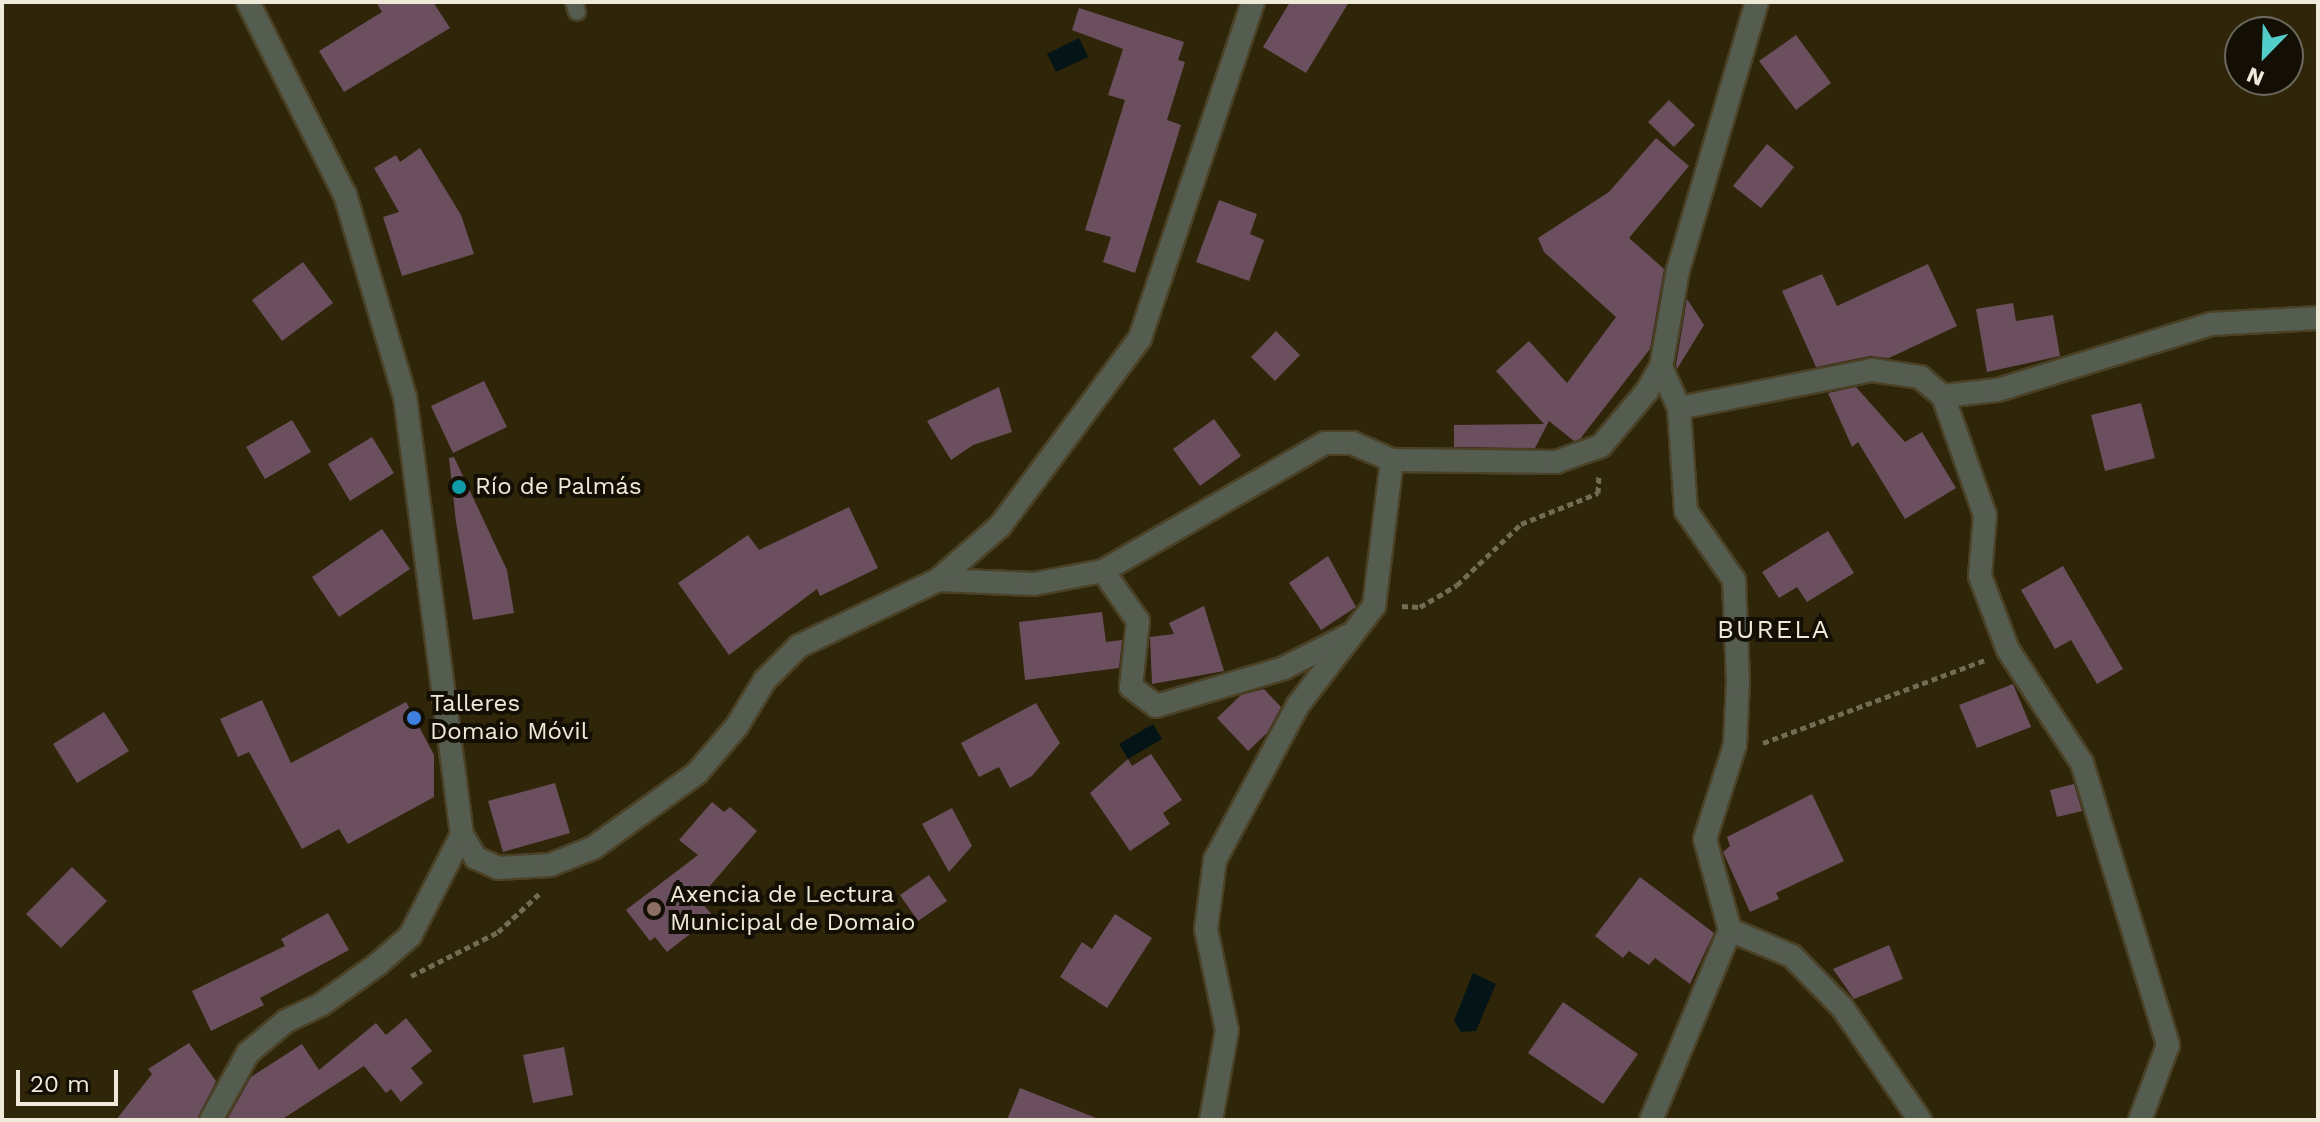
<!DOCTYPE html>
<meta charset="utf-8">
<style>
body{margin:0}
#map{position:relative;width:2320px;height:1122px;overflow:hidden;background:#2f2609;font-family:"Work Sans",sans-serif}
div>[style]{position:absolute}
.water>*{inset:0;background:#051417}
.building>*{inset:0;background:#6b4f5f}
.path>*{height:5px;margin-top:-2.5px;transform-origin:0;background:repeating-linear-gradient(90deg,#736b53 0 6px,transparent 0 10px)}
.roads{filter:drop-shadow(2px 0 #4a4126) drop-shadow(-2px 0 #4a4126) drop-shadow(0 2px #4a4126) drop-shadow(0 -2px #4a4126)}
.service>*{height:16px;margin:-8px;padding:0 8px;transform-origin:8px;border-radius:8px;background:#555c50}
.minor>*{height:22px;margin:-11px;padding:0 11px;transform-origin:11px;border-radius:11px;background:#555c50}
.tertiary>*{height:22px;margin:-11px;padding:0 11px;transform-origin:11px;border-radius:11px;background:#555c50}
.dots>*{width:22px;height:22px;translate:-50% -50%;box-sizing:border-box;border:4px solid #130f05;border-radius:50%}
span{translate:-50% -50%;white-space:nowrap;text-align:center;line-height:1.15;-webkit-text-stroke:8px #130f05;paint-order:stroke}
.poi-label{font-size:24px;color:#efe9d9}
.left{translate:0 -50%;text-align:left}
.neighbourhood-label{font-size:26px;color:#efe9d9;letter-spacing:2px}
.frame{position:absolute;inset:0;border:4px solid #efe9d9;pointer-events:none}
.north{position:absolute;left:2224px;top:16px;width:80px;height:80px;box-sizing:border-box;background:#130f05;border:2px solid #6b665a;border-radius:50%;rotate:203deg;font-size:22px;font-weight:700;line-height:32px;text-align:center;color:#efe9d9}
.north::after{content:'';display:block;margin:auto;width:28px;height:36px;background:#53cdca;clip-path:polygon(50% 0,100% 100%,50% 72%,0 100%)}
.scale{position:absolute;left:16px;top:1070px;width:102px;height:36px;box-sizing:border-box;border:4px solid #efe9d9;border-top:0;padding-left:10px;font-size:24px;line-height:28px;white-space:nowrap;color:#efe9d9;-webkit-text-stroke:6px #130f05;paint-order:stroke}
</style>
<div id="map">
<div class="water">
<div style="clip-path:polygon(1079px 38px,1088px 57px,1056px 72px,1047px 54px)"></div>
<div style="clip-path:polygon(1153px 724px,1162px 739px,1128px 759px,1119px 744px)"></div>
<div style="clip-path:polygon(1473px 973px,1496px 984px,1476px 1031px,1461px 1032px,1454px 1021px)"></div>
</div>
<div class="building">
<div style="clip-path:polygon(376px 2px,433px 2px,450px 28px,344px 92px,319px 51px,382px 12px)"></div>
<div style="clip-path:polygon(1290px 2px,1349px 2px,1306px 73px,1263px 47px)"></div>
<div style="clip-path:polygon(1079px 8px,1184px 42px,1178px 60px,1185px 62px,1167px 120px,1181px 125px,1135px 273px,1103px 262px,1111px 237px,1085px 230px,1125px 100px,1108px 95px,1123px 49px,1072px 30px)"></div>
<div style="clip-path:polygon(1796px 35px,1831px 83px,1796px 110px,1759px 61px)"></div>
<div style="clip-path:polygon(1669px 100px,1695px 125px,1674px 147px,1648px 122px)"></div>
<div style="clip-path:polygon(1656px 138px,1689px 166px,1629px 238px,1664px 269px,1650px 349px,1580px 439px,1574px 441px,1549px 421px,1535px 448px,1454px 447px,1454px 425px,1544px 424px,1496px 371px,1529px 341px,1567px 383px,1616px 317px,1544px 252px,1538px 238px,1609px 192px)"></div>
<div style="clip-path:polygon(1767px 144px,1794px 167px,1761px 208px,1733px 186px)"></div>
<div style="clip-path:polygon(420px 148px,461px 215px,474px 254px,402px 276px,383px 217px,399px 212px,374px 168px,396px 155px,400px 162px)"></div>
<div style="clip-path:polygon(1219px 200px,1257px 214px,1250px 234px,1264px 240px,1249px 281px,1196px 262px)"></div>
<div style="clip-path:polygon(303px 262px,333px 303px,282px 341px,252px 300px)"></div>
<div style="clip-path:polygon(1928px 264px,1957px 326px,1889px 358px,1870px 356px,1816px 367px,1782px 291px,1822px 274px,1837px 306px)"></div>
<div style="clip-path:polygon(1687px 299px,1704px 325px,1677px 369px,1676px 365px)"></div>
<div style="clip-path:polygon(2013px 303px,2016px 321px,2053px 315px,2060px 356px,1987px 372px,1976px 309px)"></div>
<div style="clip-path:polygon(1276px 331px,1300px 355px,1275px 381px,1251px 357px)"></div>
<div style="clip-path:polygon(484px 381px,507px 427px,453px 453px,431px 406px)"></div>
<div style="clip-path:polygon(999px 387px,1012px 432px,973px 445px,951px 460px,927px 421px)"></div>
<div style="clip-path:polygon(1856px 387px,1905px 442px,1922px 432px,1956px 488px,1905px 519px,1858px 442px,1852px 447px,1828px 393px)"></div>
<div style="clip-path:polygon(2141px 403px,2155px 458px,2105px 471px,2091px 415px)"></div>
<div style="clip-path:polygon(1214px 419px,1241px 456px,1200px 486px,1173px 449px)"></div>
<div style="clip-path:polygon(292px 420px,311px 452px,265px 479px,246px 447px)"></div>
<div style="clip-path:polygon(372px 437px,394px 473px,350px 501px,328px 464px)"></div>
<div style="clip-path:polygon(454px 457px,507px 570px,514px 613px,473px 620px,456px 522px,449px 458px)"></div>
<div style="clip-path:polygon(849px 507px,878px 568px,820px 596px,817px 589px,729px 655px,678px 583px,748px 535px,759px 550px)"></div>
<div style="clip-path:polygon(382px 529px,410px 569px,339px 617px,312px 577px)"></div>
<div style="clip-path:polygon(1828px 531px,1854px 573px,1807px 602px,1797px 587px,1779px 598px,1762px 572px)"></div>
<div style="clip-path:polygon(1328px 556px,1356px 607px,1321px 630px,1289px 583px)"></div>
<div style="clip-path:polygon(2063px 566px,2123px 669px,2097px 684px,2071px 640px,2055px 649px,2021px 590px)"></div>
<div style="clip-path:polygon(1204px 606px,1224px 671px,1152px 684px,1150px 637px,1174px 634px,1169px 623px)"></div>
<div style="clip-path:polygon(1102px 612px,1106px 642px,1122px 640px,1119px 668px,1025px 680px,1019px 622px)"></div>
<div style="clip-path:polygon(2013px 684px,2031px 727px,1977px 748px,1959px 705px)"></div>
<div style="clip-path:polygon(1264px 689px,1281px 707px,1267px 733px,1248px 751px,1217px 718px,1241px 695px)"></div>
<div style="clip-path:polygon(262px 700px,291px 763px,406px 702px,434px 755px,434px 797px,348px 844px,339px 829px,302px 849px,249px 752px,238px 757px,220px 719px)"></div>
<div style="clip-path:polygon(1036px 703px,1060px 743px,1032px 776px,1010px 788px,999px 767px,979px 777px,961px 743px)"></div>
<div style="clip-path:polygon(104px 712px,129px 751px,77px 783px,53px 744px)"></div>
<div style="clip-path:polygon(1151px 754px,1182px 800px,1163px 813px,1170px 824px,1130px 851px,1090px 793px,1128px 759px,1132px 766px)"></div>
<div style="clip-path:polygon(555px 783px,570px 833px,503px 852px,488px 801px)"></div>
<div style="clip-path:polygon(2074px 784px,2082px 811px,2057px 817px,2050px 790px)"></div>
<div style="clip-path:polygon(1812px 794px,1844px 861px,1776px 893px,1779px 899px,1750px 912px,1723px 852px,1730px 846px,1727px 837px)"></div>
<div style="clip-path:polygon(712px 802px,724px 812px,730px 807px,757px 831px,703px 894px,706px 898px,701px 902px,713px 916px,667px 952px,655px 937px,650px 941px,626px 910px,698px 855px,679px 840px)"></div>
<div style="clip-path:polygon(952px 808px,972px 846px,949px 872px,922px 824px)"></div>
<div style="clip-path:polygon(72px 867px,107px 901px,61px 948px,26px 914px)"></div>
<div style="clip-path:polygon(929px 875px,947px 901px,918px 921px,900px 895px)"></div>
<div style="clip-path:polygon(1640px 877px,1714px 933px,1690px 984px,1655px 958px,1649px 965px,1629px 951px,1623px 958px,1595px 936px)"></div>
<div style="clip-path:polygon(328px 913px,349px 950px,260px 998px,264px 1005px,211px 1031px,192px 991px,285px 946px,281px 939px)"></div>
<div style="clip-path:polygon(1115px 914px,1152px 938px,1107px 1008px,1060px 977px,1082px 942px,1092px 949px)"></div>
<div style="clip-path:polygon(1889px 945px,1903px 979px,1854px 999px,1833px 969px)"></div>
<div style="clip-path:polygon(1563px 1002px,1638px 1054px,1603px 1104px,1528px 1053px)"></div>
<div style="clip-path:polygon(406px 1018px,432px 1051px,411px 1068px,423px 1083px,401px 1102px,391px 1089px,386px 1093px,364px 1066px,281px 1120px,227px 1120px,251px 1077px,302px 1044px,319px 1070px,376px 1023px,386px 1035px)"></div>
<div style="clip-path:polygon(189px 1043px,216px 1081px,197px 1120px,116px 1120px,152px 1074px,148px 1069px)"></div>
<div style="clip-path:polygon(564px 1047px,573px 1095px,533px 1103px,523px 1055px)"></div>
<div style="clip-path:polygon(1020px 1088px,1096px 1118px,1096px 1120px,1007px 1120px)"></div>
</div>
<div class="path">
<div style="left:1402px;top:606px;width:18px;rotate:3deg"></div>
<div style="left:1420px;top:607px;width:43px;rotate:-30.7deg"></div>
<div style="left:1457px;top:585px;width:88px;rotate:-43.6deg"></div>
<div style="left:1521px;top:524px;width:83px;rotate:-21.9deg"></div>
<div style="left:1598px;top:493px;width:18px;rotate:-87deg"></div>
<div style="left:1763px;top:743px;width:237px;rotate:-20.5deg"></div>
<div style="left:411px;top:976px;width:97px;rotate:-26.8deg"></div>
<div style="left:498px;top:932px;width:56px;rotate:-42.8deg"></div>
</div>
<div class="roads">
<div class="service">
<div style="left:574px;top:2px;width:10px;rotate:73deg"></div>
</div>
<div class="minor">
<div style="left:1943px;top:396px;width:126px;rotate:70.6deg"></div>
<div style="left:1985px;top:515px;width:61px;rotate:94.7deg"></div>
<div style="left:1980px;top:576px;width:79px;rotate:69.3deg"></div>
<div style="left:2008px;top:650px;width:135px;rotate:56.8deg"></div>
<div style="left:2082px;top:763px;width:295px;rotate:73deg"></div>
<div style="left:2168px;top:1045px;width:80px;rotate:110.5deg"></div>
<div style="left:1679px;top:408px;width:197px;rotate:-11.1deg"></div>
<div style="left:1872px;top:370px;width:49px;rotate:8.3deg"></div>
<div style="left:1920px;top:377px;width:30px;rotate:40deg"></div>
<div style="left:1943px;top:396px;width:55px;rotate:-6.2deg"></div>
<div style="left:1998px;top:390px;width:223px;rotate:-17.2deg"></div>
<div style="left:2211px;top:324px;width:107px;rotate:-3.2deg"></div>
<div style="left:1392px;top:460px;width:164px;rotate:0.7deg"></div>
<div style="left:1556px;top:462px;width:48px;rotate:-19.6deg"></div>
<div style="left:1601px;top:446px;width:72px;rotate:-50.1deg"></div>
<div style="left:1647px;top:391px;width:28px;rotate:-60deg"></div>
<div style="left:1103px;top:571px;width:61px;rotate:55deg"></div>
<div style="left:1138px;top:621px;width:66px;rotate:96.1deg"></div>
<div style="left:1131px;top:687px;width:31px;rotate:37deg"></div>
<div style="left:1156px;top:706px;width:134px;rotate:-16.5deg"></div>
<div style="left:1284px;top:668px;width:71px;rotate:-26.9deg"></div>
<div style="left:938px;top:580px;width:96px;rotate:2.4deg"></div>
<div style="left:1034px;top:584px;width:70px;rotate:-10.7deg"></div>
<div style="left:1103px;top:571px;width:256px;rotate:-30deg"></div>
<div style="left:1325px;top:443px;width:27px"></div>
<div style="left:1352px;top:443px;width:43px;rotate:23deg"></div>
<div style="left:1392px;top:460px;width:147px;rotate:97deg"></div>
<div style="left:1374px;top:606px;width:125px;rotate:127.5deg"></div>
<div style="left:1298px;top:705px;width:176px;rotate:118.2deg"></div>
<div style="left:1215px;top:860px;width:70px;rotate:97.4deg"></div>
<div style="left:1206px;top:929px;width:103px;rotate:78.3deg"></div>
<div style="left:1227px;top:1030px;width:91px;rotate:100.1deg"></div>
<div style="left:462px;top:835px;width:27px;rotate:59deg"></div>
<div style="left:476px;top:858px;width:24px;rotate:24deg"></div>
<div style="left:498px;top:868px;width:52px;rotate:-3.3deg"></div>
<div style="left:550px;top:865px;width:46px;rotate:-21.6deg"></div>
<div style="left:593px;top:848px;width:128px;rotate:-35.8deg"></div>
<div style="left:697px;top:773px;width:62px;rotate:-49.6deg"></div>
<div style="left:737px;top:726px;width:54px;rotate:-58.7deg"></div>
<div style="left:765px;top:680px;width:48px;rotate:-45deg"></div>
<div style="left:799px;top:646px;width:154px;rotate:-25.4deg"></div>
<div style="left:938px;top:580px;width:82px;rotate:-41.1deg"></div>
<div style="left:1000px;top:526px;width:234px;rotate:-53.3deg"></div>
<div style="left:1140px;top:338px;width:354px;rotate:-71.4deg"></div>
<div style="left:1730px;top:930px;width:67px;rotate:22.8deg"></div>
<div style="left:1792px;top:956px;width:71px;rotate:45.6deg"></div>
<div style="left:1842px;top:1007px;width:137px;rotate:55.4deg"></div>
<div style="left:1651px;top:1120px;width:206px;rotate:-67.4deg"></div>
<div style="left:1730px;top:930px;width:94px;rotate:-105.4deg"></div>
<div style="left:1705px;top:839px;width:99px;rotate:-72.3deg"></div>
<div style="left:1735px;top:745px;width:63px;rotate:-87.3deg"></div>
<div style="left:1738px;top:682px;width:102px;rotate:-92.2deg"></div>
<div style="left:1734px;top:580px;width:84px;rotate:-124.8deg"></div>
<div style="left:1686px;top:511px;width:103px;rotate:-93.9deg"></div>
<div style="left:1679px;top:408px;width:45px;rotate:-113.7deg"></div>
<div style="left:1661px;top:367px;width:98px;rotate:-80.1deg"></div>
<div style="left:1678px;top:270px;width:279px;rotate:-73.6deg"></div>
</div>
<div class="tertiary">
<div style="left:211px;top:1120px;width:77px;rotate:-61.1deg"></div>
<div style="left:248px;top:1053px;width:50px;rotate:-40.1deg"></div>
<div style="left:286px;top:1021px;width:40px;rotate:-25deg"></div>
<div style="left:322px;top:1004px;width:69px;rotate:-35.5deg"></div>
<div style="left:378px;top:964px;width:43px;rotate:-41.2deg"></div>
<div style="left:410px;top:936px;width:114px;rotate:-62.8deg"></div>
<div style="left:462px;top:835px;width:442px;rotate:-97.4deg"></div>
<div style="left:405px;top:397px;width:211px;rotate:-106.5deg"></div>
<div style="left:345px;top:195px;width:216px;rotate:-116.7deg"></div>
</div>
</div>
<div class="dots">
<div style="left:459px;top:487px;background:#0f9aa8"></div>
<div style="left:414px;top:718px;background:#3f7fe0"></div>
<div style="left:654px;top:909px;background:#8d6e63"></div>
</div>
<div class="poi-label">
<span class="left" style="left:475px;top:487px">Río de Palmás</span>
<span class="left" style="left:430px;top:718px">Talleres<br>Domaio Móvil</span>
<span class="left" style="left:670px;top:909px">Axencia de Lectura<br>Municipal de Domaio</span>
</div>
<div class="neighbourhood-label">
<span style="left:1774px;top:630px">BURELA</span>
</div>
<div class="frame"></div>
<div class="north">N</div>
<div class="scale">20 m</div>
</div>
